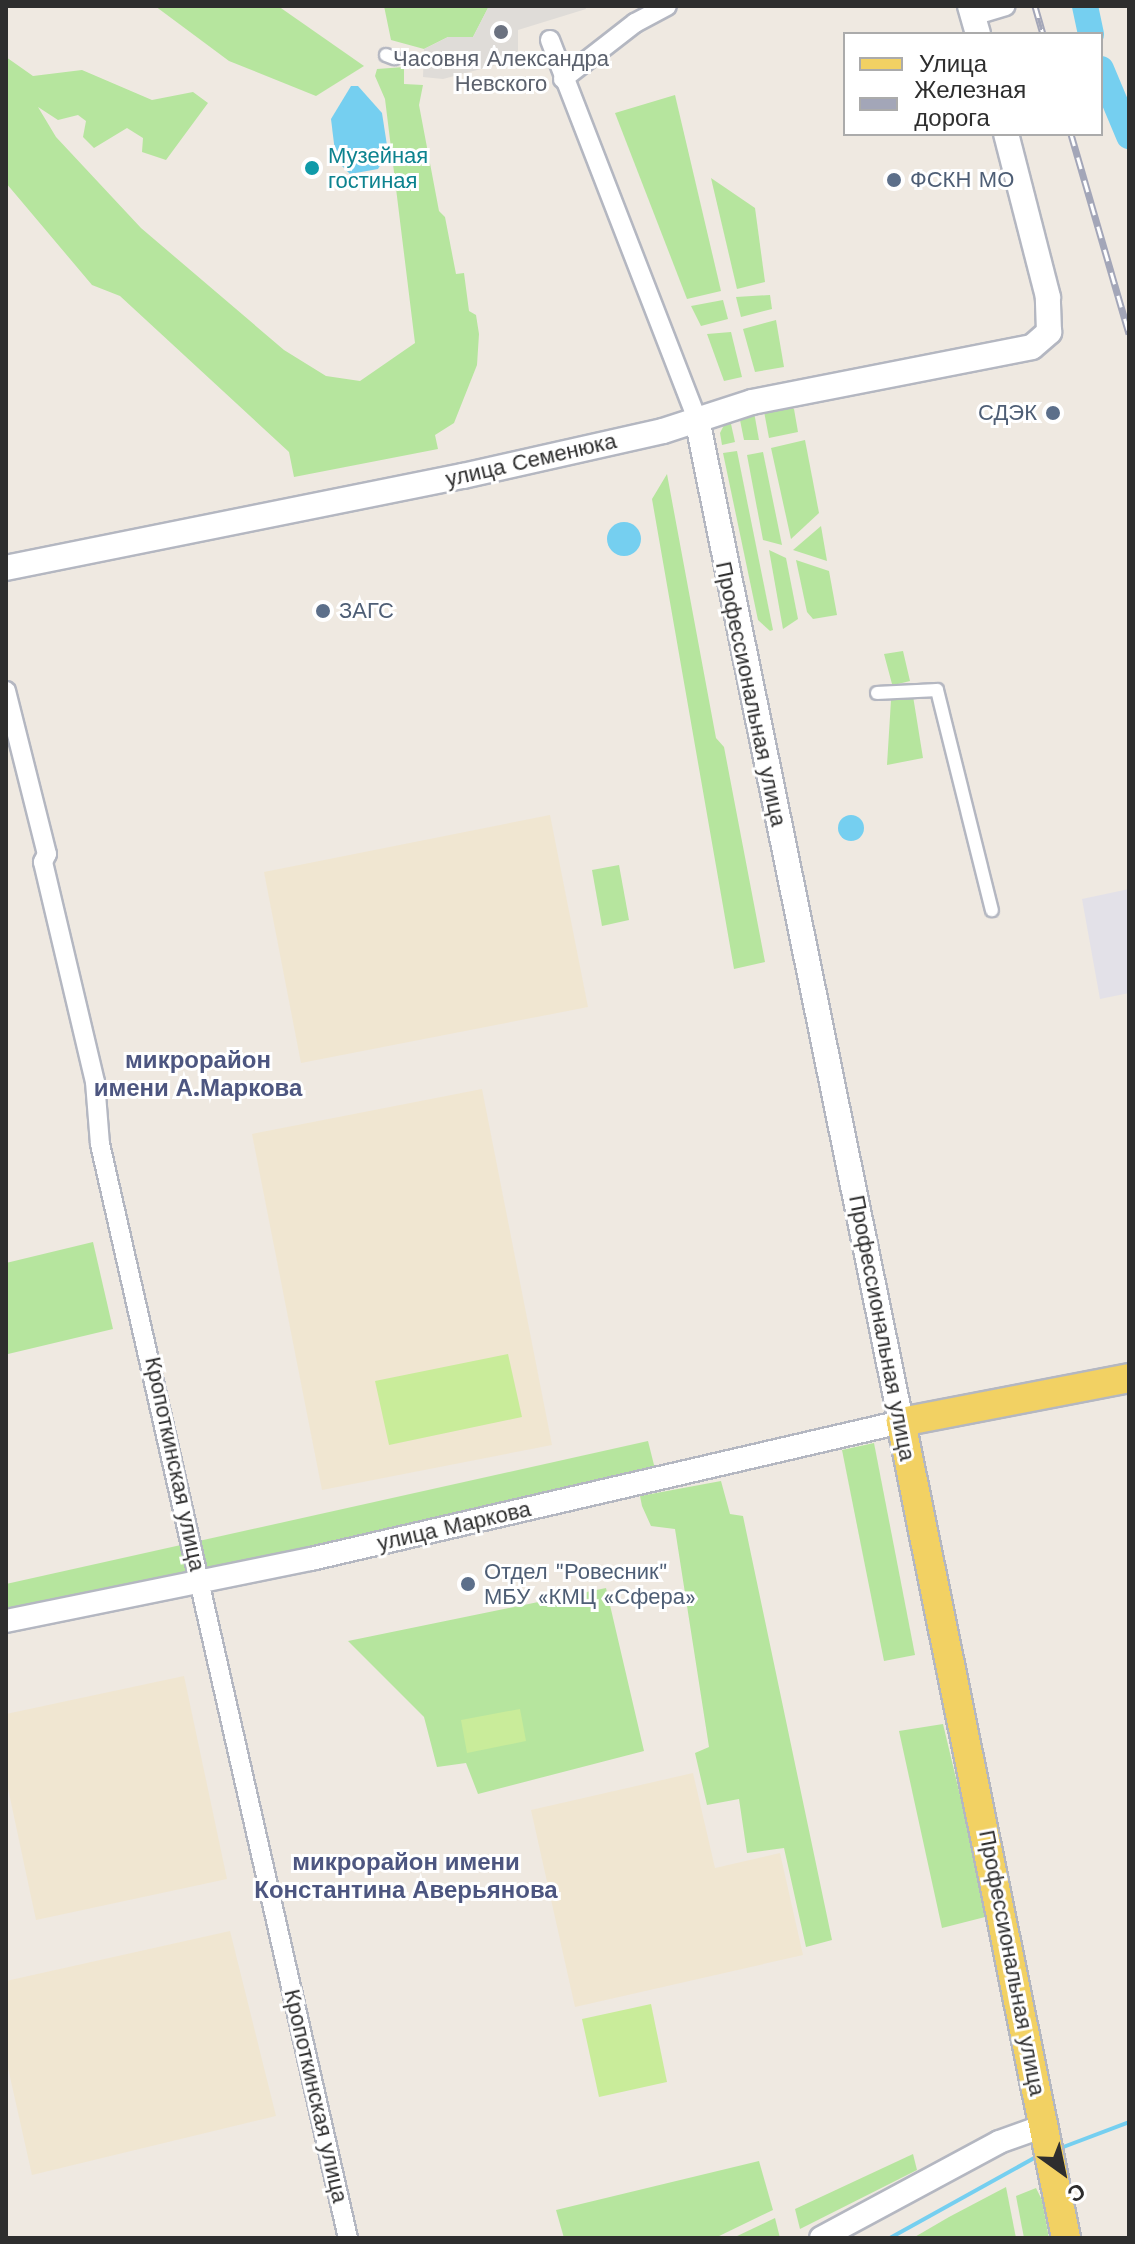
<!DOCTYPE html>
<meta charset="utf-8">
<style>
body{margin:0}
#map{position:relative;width:1135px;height:2244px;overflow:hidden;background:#efe9e1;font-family:"Work Sans",sans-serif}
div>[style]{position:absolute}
.industrial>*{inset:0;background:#e3e1e8}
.education>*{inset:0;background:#f0e6d1}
.green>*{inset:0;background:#b6e59e}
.pitch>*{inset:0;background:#c9ec9a}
.plaza>*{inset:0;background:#dfdcd8}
.water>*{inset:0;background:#75cff0}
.round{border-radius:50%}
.stream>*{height:4px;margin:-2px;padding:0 2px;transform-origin:2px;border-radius:2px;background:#75cff0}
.river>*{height:26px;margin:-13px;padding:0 13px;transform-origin:13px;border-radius:13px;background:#75cff0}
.roads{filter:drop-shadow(2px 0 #b4b7c1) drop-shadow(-2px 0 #b4b7c1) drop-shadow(0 2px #b4b7c1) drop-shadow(0 -2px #b4b7c1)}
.pedestrian>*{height:12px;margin:-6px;padding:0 6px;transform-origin:6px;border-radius:6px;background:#fff}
.minor>*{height:18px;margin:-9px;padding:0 9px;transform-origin:9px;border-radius:9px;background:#fff}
.tertiary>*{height:22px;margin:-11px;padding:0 11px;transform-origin:11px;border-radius:11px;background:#fff}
.secondary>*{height:24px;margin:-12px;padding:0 12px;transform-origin:12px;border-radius:12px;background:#fff}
.primary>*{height:28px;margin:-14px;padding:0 14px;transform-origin:14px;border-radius:14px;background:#f2d163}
.rail>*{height:7px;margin-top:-3.5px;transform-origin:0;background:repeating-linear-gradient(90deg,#fff 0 12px,#a3a6b8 0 24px);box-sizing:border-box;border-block:2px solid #a3a6b8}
.dots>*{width:22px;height:22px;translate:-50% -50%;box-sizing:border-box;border:4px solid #fff;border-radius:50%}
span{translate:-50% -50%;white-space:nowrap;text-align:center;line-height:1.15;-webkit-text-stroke:6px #fff;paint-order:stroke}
.worship-label{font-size:22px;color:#5b616d}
.culture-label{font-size:22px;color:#0d838f}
.left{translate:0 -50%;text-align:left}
.service-label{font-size:22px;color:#4e5e75}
.right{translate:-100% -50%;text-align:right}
.street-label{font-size:22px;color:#2e2e2e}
.neighbourhood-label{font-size:24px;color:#4d5680;font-weight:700}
.frame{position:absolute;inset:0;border:8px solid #2e2e2e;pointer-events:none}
.legend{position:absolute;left:843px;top:32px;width:260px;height:104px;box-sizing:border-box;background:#fff;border:2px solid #ababab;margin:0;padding:10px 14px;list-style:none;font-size:24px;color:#2e2e2e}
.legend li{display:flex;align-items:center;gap:16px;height:40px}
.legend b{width:40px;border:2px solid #ababab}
.north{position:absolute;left:1023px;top:2132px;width:80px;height:80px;-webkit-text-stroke:6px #fff;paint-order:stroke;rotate:147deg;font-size:22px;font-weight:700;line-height:32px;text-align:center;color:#2e2e2e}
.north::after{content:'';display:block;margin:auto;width:28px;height:36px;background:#2e2e2e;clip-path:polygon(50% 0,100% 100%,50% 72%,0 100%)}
</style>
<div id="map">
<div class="industrial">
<div style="clip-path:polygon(1129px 889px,1129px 993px,1100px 999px,1082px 899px)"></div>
</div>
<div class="education">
<div style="clip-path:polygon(550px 815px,588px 1007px,301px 1063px,264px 872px)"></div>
<div style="clip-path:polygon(482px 1089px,552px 1445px,322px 1490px,252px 1134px)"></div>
<div style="clip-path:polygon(184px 1676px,227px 1879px,36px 1920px,6px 1779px,6px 1714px)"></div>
<div style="clip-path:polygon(693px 1773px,715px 1868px,780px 1853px,803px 1955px,575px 2007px,531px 1810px)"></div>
<div style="clip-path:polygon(230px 1931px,276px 2116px,32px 2175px,6px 2059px,6px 1981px)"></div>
</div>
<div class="green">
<div style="clip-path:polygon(155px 6px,278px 6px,364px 66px,316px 96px,229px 61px)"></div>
<div style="clip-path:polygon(384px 6px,489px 6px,473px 37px,448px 37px,424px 49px,391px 40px)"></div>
<div style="clip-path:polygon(6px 57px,33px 76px,82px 70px,152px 100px,193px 92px,208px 103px,166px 160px,142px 152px,143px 138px,127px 128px,94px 148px,83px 137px,86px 121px,78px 115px,58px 120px,38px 107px,56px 137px,141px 228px,284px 350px,326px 376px,360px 381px,415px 343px,385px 99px,375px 76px,377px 69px,404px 67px,404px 84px,423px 85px,419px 105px,439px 211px,445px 217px,456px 274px,464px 273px,469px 311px,476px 315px,479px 334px,477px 365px,454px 423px,435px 435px,438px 449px,294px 477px,289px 452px,120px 296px,92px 285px,6px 183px)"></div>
<div style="clip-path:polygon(675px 95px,721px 291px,687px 299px,615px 113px)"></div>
<div style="clip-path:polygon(711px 178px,755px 208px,765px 282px,737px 289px)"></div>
<div style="clip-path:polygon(770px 295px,772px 309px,741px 317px,736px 297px)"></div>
<div style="clip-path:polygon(723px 300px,728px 319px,701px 326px,691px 306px)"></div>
<div style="clip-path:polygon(776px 320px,784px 367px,755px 372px,743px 329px)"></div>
<div style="clip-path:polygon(731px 332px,742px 377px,724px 381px,707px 334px)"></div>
<div style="clip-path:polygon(782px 402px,794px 409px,798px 432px,769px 438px,763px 406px)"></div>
<div style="clip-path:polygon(754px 412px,759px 440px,744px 440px,739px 415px)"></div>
<div style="clip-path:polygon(729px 415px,735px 442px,722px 445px,720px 433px)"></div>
<div style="clip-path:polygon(805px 440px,819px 513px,791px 539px,771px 448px)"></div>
<div style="clip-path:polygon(737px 451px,773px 630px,770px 631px,758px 620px,723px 453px)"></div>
<div style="clip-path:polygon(763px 452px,782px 545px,763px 540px,747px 455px)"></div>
<div style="clip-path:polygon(667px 474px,716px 738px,724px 747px,765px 962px,734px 969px,652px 499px)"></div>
<div style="clip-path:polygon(821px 526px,827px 561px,793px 550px)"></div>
<div style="clip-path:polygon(769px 550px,786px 558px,798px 619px,783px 629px)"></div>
<div style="clip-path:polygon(796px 560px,829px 571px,837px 615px,813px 619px,807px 612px)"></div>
<div style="clip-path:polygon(903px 651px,910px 681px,894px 685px,913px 696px,923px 758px,887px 765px,892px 684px,884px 654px)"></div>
<div style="clip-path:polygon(619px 865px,629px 920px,602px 926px,592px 870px)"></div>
<div style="clip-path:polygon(93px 1242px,113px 1329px,8px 1354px,6px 1263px)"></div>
<div style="clip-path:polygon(648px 1441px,656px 1473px,6px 1615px,6px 1584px)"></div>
<div style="clip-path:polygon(874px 1443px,915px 1655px,884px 1661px,842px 1450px)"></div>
<div style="clip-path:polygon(721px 1481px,730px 1514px,743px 1516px,832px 1940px,806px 1947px,784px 1848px,747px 1853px,739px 1799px,707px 1805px,695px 1753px,709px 1747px,675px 1529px,651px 1526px,642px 1506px,640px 1496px)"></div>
<div style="clip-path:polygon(606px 1588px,644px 1751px,478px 1794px,466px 1763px,437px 1767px,424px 1717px,348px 1641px)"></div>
<div style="clip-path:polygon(943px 1724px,989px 1916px,942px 1928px,899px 1731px)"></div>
<div style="clip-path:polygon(913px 2154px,917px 2170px,800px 2229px,795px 2209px)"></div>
<div style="clip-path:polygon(759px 2161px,773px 2210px,715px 2238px,564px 2238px,556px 2210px)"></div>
<div style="clip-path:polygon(1006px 2187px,1016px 2238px,913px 2238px,949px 2217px)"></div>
<div style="clip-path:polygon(1036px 2188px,1042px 2200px,1049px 2238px,1024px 2238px,1016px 2196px)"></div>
<div style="clip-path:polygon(775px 2218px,780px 2238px,733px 2238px)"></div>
</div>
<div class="pitch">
<div style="clip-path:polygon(508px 1354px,522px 1417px,389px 1445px,375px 1381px)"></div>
<div style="clip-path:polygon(520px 1709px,526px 1741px,467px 1753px,461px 1720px)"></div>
<div style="clip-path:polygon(651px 2004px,667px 2082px,599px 2097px,582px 2019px)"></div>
</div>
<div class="plaza">
<div style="clip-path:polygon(489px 6px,585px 6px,586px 9px,518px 30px,518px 59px,443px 79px,423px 77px,424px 49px,448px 37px,473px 37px)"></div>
</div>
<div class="water">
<div style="clip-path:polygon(351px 86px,358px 86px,382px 113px,388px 152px,378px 169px,350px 174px,336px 160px,331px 119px)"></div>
<div class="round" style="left:607px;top:522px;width:34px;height:34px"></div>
<div class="round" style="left:838px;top:815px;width:26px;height:26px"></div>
</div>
<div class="stream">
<div style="left:1058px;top:2149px;width:76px;rotate:-20.8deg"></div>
<div style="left:890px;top:2238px;width:169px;rotate:-29deg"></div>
</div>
<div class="river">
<div style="left:1085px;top:6px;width:29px;rotate:78deg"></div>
<div style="left:1101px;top:69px;width:73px;rotate:67.3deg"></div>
</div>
<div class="roads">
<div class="pedestrian">
<div style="left:386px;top:55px;width:9px;rotate:21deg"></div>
<div style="left:877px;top:693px;width:60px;rotate:-2.9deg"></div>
<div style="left:937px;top:690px;width:227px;rotate:76deg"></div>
</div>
<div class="minor">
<div style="left:973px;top:16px;width:34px;rotate:-17deg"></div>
<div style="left:550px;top:40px;width:407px;rotate:68.8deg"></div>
<div style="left:563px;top:79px;width:91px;rotate:-37.9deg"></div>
<div style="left:635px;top:23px;width:36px;rotate:-28deg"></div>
<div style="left:6px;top:691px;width:168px;rotate:75.9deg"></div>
<div style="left:47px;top:854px;width:9px;rotate:117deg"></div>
<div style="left:43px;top:862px;width:226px;rotate:76.7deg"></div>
<div style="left:95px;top:1082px;width:62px;rotate:85.4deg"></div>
<div style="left:100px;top:1144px;width:1122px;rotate:77.23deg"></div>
</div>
<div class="tertiary">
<div style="left:6px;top:1621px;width:311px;rotate:-11.5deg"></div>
<div style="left:311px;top:1559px;width:606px;rotate:-13.07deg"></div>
<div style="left:821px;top:2238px;width:202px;rotate:-28.3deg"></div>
<div style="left:999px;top:2142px;width:48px;rotate:-19.6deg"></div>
</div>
<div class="secondary">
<div style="left:970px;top:6px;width:29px;rotate:74deg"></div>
<div style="left:697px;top:419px;width:1024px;rotate:78.5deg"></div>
<div style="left:6px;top:568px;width:466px;rotate:-11.4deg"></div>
<div style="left:463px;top:476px;width:205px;rotate:-12.7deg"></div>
<div style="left:663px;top:431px;width:94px;rotate:-18deg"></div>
<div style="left:752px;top:402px;width:285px;rotate:-11.1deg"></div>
<div style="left:1032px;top:347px;width:23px;rotate:-41deg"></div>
<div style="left:1049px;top:332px;width:35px;rotate:-92deg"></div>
<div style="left:1048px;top:297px;width:168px;rotate:-104.4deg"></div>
</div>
<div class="primary">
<div style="left:1066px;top:2238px;width:833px;rotate:-101.43deg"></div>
<div style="left:901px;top:1422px;width:232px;rotate:-10.9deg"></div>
</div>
</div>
<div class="rail">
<div style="left:1035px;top:6px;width:29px;rotate:74deg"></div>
<div style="left:1071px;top:134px;width:208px;rotate:73.8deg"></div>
</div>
<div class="dots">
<div style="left:501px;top:32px;background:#6b7280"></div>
<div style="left:312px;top:168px;background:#0f9aa8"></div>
<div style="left:894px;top:180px;background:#5c6f8a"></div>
<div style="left:1053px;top:413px;background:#5c6f8a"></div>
<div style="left:323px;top:611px;background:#5c6f8a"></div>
<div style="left:468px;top:1584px;background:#5c6f8a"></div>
</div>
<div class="worship-label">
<span style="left:501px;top:71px">Часовня Александра<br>Невского</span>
</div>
<div class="culture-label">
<span class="left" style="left:328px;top:168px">Музейная<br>гостиная</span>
</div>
<div class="service-label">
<span class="left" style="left:910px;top:180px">ФСКН МО</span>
<span class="right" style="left:1037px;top:413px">СДЭК</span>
<span class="left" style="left:339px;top:611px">ЗАГС</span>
<span class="left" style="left:484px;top:1584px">Отдел "Ровесник"<br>МБУ «КМЦ «Сфера»</span>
</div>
<div class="street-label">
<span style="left:531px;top:460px;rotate:-13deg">улица Семенюка</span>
<span style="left:751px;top:694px;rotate:78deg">Профессиональная улица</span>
<span style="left:882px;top:1328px;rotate:79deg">Профессиональная улица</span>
<span style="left:175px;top:1464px;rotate:78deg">Кропоткинская улица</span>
<span style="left:454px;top:1526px;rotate:-13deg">улица Маркова</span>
<span style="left:1012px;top:1963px;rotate:79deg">Профессиональная улица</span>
<span style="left:316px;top:2096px;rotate:77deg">Кропоткинская улица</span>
</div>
<div class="neighbourhood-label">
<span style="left:198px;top:1075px">микрорайон<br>имени А.Маркова</span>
<span style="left:406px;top:1877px">микрорайон имени<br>Константина Аверьянова</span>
</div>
<div class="frame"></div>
<ul class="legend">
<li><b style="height:10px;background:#f2d163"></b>Улица</li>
<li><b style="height:10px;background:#a3a6b8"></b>Железная дорога</li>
</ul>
<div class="north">С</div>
</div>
